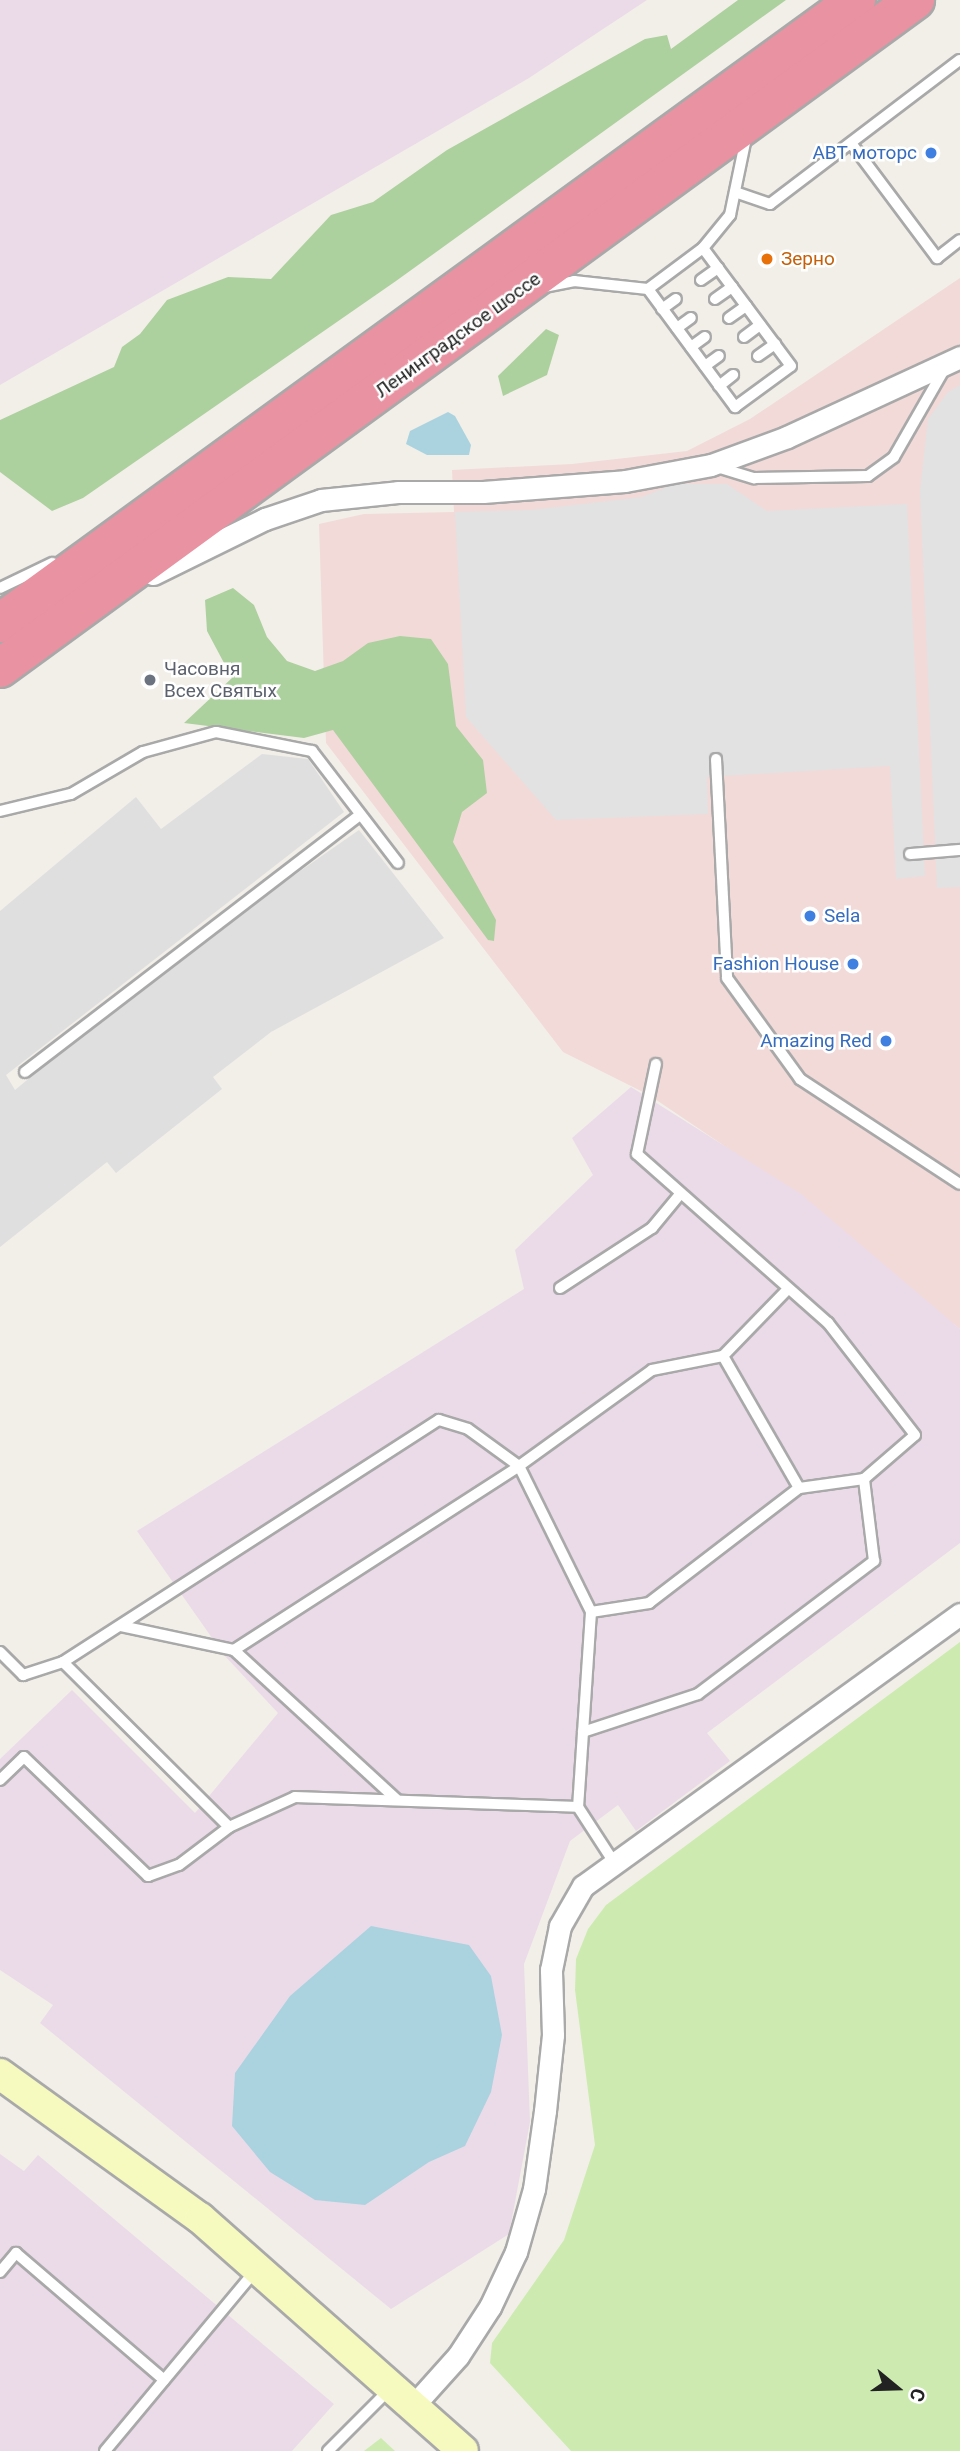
<!DOCTYPE html>
<meta charset="utf-8">
<style>
body{margin:0}
#map{position:relative;width:960px;height:2451px;overflow:hidden;background:#f2efe9;font-family:Roboto,sans-serif}
div>[style]{position:absolute}
.residential>*{inset:0;background:#e0dfdf}
.commercial>*{inset:0;background:#f2dad9}
.industrial>*{inset:0;background:#ebdbe8}
.grass>*{inset:0;background:#cdebb0}
.forest>*{inset:0;background:#add19e}
.parking>*{inset:0;background:#e2e2e2}
.water>*{inset:0;background:#aad3df}
.roads{filter:drop-shadow(2px 0 #a9a9a9) drop-shadow(-2px 0 #a9a9a9) drop-shadow(0 2px #a9a9a9) drop-shadow(0 -2px #a9a9a9)}
.lane>*{height:10px;margin:-5px;padding:0 5px;transform-origin:5px;border-radius:5px;background:#fff}
.street>*{height:21px;margin:-10.5px;padding:0 10.5px;transform-origin:10.5px;border-radius:10.5px;background:#fff}
.secondary>*{height:30px;margin:-15px;padding:0 15px;transform-origin:15px;border-radius:15px;background:#f7fabf}
.highway>*{height:38px;margin:-19px;padding:0 19px;transform-origin:19px;border-radius:19px;background:#e892a2}
.dots>*{width:19px;height:19px;translate:-50% -50%;box-sizing:border-box;border:4px solid #fff;border-radius:50%}
span{translate:-50% -50%;white-space:nowrap;text-align:center;line-height:1.15;-webkit-text-stroke:5px #fff;paint-order:stroke}
.shop-label{font-size:19px;color:#366cbe}
.right{translate:-100% -50%;text-align:right}
.left{translate:0 -50%;text-align:left}
.food-label{font-size:19px;color:#c56008}
.street-label{font-size:19px;color:#222}
.worship-label{font-size:19px;color:#5b616d}
.north{position:absolute;left:862px;top:2353px;width:70px;height:70px;-webkit-text-stroke:5px #fff;paint-order:stroke;rotate:109deg;font-size:19px;font-weight:700;line-height:28px;text-align:center;color:#222}
.north::after{content:'';display:block;margin:auto;width:24px;height:32px;background:#222;clip-path:polygon(50% 0,100% 100%,50% 72%,0 100%)}
</style>
<div id="map">
<div class="residential">
<div style="clip-path:polygon(262px 754px,308px 759px,344px 812px,6px 1075px,15px 1090px,174px 959px,359px 830px,444px 938px,271px 1032px,213px 1077px,222px 1089px,116px 1173px,107px 1162px,0 1247px,0 911px,136px 797px,161px 829px)"></div>
</div>
<div class="commercial">
<div style="clip-path:polygon(960px 278px,960px 1329px,723px 1145px,649px 1095px,563px 1052px,326px 743px,319px 524px,364px 514px,454px 512px,452px 470px,572px 464px,687px 451px,750px 419px)"></div>
</div>
<div class="industrial">
<div style="clip-path:polygon(0 0,647px 0,529px 78px,0 385px)"></div>
<div style="clip-path:polygon(631px 1087px,801px 1194px,960px 1329px,960px 1543px,707px 1733px,730px 1761px,636px 1831px,618px 1805px,570px 1841px,524px 1964px,530px 2122px,509px 2234px,391px 2309px,40px 2023px,53px 2005px,0 1970px,0 1759px,72px 1690px,195px 1813px,278px 1713px,224px 1655px,137px 1531px,524px 1289px,515px 1250px,593px 1175px,572px 1138px)"></div>
<div style="clip-path:polygon(0 2154px,24px 2171px,38px 2155px,334px 2404px,292px 2451px,0 2451px)"></div>
</div>
<div class="grass">
<div style="clip-path:polygon(960px 1642px,960px 2451px,571px 2451px,490px 2363px,492px 2343px,564px 2240px,595px 2145px,575px 1990px,576px 1959px,588px 1929px,606px 1905px)"></div>
<div style="clip-path:polygon(381px 2438px,395px 2451px,364px 2451px)"></div>
</div>
<div class="forest">
<div style="clip-path:polygon(738px 0,786px 0,396px 281px,83px 498px,52px 511px,0 472px,0 420px,114px 367px,122px 347px,140px 334px,167px 300px,228px 277px,271px 279px,331px 215px,373px 202px,447px 150px,645px 39px,667px 35px,671px 49px)"></div>
<div style="clip-path:polygon(546px 329px,559px 335px,547px 375px,503px 396px,498px 376px)"></div>
<div style="clip-path:polygon(233px 588px,254px 605px,267px 637px,287px 661px,315px 671px,343px 661px,368px 643px,400px 636px,431px 639px,448px 664px,456px 726px,483px 760px,487px 793px,462px 812px,453px 842px,496px 920px,494px 941px,488px 940px,333px 730px,304px 738px,184px 723px,232px 678px,207px 631px,205px 600px)"></div>
</div>
<div class="parking">
<div style="clip-path:polygon(960px 385px,960px 887px,937px 888px,920px 491px,928px 419px,948px 392px)"></div>
<div style="clip-path:polygon(674px 484px,727px 484px,767px 511px,907px 504px,925px 876px,896px 879px,890px 766px,707px 777px,708px 814px,556px 820px,466px 717px,455px 512px,531px 510px,642px 497px)"></div>
</div>
<div class="water">
<div style="clip-path:polygon(448px 412px,455px 416px,471px 445px,469px 455px,427px 455px,406px 444px,410px 431px)"></div>
<div style="clip-path:polygon(371px 1926px,469px 1945px,491px 1976px,502px 2035px,491px 2092px,465px 2146px,429px 2162px,365px 2205px,315px 2200px,270px 2172px,232px 2126px,235px 2073px,290px 1996px)"></div>
</div>
<div class="roads">
<div class="lane">
<div style="left:851px;top:143px;width:144px;rotate:53.2deg"></div>
<div style="left:937px;top:258px;width:29px;rotate:-38deg"></div>
<div style="left:735px;top:192px;width:37px;rotate:19deg"></div>
<div style="left:770px;top:204px;width:238px;rotate:-37.2deg"></div>
<div style="left:701px;top:280px;width:21px;rotate:-35deg"></div>
<div style="left:544px;top:287px;width:31px;rotate:-11deg"></div>
<div style="left:574px;top:281px;width:74px;rotate:6.2deg"></div>
<div style="left:648px;top:289px;width:147px;rotate:53.6deg"></div>
<div style="left:735px;top:407px;width:69px;rotate:-36.2deg"></div>
<div style="left:791px;top:366px;width:147px;rotate:-126.7deg"></div>
<div style="left:703px;top:248px;width:43px;rotate:-50.7deg"></div>
<div style="left:730px;top:215px;width:79px;rotate:-78.3deg"></div>
<div style="left:648px;top:289px;width:69px;rotate:-36.7deg"></div>
<div style="left:715px;top:299px;width:21px;rotate:-35deg"></div>
<div style="left:662px;top:309px;width:17px;rotate:-36deg"></div>
<div style="left:729px;top:318px;width:21px;rotate:-35deg"></div>
<div style="left:677px;top:328px;width:17px;rotate:-36deg"></div>
<div style="left:744px;top:337px;width:20px;rotate:-37deg"></div>
<div style="left:691px;top:347px;width:17px;rotate:-36deg"></div>
<div style="left:758px;top:356px;width:21px;rotate:-35deg"></div>
<div style="left:705px;top:366px;width:17px;rotate:-36deg"></div>
<div style="left:719px;top:386px;width:18px;rotate:-38deg"></div>
<div style="left:717px;top:467px;width:39px;rotate:17deg"></div>
<div style="left:754px;top:478px;width:114px;rotate:-1deg"></div>
<div style="left:868px;top:476px;width:32px;rotate:-36deg"></div>
<div style="left:894px;top:457px;width:103px;rotate:-60.2deg"></div>
<div style="left:0;top:588px;width:58px;rotate:-25.7deg"></div>
<div style="left:716px;top:759px;width:219px;rotate:87.1deg"></div>
<div style="left:727px;top:978px;width:125px;rotate:54.1deg"></div>
<div style="left:800px;top:1079px;width:191px;rotate:33.3deg"></div>
<div style="left:0;top:811px;width:73px;rotate:-13.5deg"></div>
<div style="left:71px;top:794px;width:83px;rotate:-30.3deg"></div>
<div style="left:143px;top:752px;width:76px;rotate:-15.3deg"></div>
<div style="left:216px;top:732px;width:98px;rotate:11.2deg"></div>
<div style="left:312px;top:751px;width:141px;rotate:52.5deg"></div>
<div style="left:910px;top:854px;width:50px;rotate:-4.6deg"></div>
<div style="left:25px;top:1072px;width:422px;rotate:-37.5deg"></div>
<div style="left:560px;top:1288px;width:110px;rotate:-33.1deg"></div>
<div style="left:652px;top:1228px;width:45px;rotate:-50.4deg"></div>
<div style="left:799px;top:1488px;width:66px;rotate:-7.9deg"></div>
<div style="left:591px;top:1612px;width:59px;rotate:-8.8deg"></div>
<div style="left:649px;top:1603px;width:189px;rotate:-37.5deg"></div>
<div style="left:799px;top:1488px;width:152px;rotate:-119.9deg"></div>
<div style="left:121px;top:1626px;width:116px;rotate:12deg"></div>
<div style="left:234px;top:1650px;width:220px;rotate:42.6deg"></div>
<div style="left:234px;top:1650px;width:339px;rotate:-32.8deg"></div>
<div style="left:519px;top:1466px;width:164px;rotate:-35.8deg"></div>
<div style="left:652px;top:1370px;width:72px;rotate:-11.2deg"></div>
<div style="left:723px;top:1356px;width:93px;rotate:-45.9deg"></div>
<div style="left:0;top:1652px;width:33px;rotate:45deg"></div>
<div style="left:23px;top:1675px;width:42px;rotate:-18deg"></div>
<div style="left:63px;top:1662px;width:447px;rotate:-32.8deg"></div>
<div style="left:439px;top:1420px;width:30px;rotate:17deg"></div>
<div style="left:468px;top:1429px;width:63px;rotate:36deg"></div>
<div style="left:519px;top:1466px;width:163px;rotate:63.7deg"></div>
<div style="left:591px;top:1612px;width:195px;rotate:93.8deg"></div>
<div style="left:63px;top:1662px;width:234px;rotate:44.8deg"></div>
<div style="left:583px;top:1732px;width:121px;rotate:-18.3deg"></div>
<div style="left:698px;top:1694px;width:221px;rotate:-37.1deg"></div>
<div style="left:874px;top:1561px;width:83px;rotate:-97deg"></div>
<div style="left:864px;top:1479px;width:67px;rotate:-40.8deg"></div>
<div style="left:915px;top:1435px;width:142px;rotate:-127.8deg"></div>
<div style="left:828px;top:1323px;width:255px;rotate:-138.5deg"></div>
<div style="left:637px;top:1154px;width:92px;rotate:-78.1deg"></div>
<div style="left:0;top:1780px;width:33px;rotate:-44deg"></div>
<div style="left:24px;top:1757px;width:172px;rotate:43.8deg"></div>
<div style="left:148px;top:1876px;width:33px;rotate:-20deg"></div>
<div style="left:179px;top:1865px;width:63px;rotate:-37.2deg"></div>
<div style="left:229px;top:1827px;width:72px;rotate:-24.4deg"></div>
<div style="left:295px;top:1797px;width:283px;rotate:2deg"></div>
<div style="left:578px;top:1807px;width:68px;rotate:57deg"></div>
<div style="left:0;top:2272px;width:25px;rotate:-50deg"></div>
<div style="left:16px;top:2253px;width:195px;rotate:40.6deg"></div>
<div style="left:105px;top:2451px;width:236px;rotate:-50.2deg"></div>
<div style="left:328px;top:2451px;width:89px;rotate:-45deg"></div>
</div>
<div class="street">
<div style="left:153px;top:574px;width:125px;rotate:-26.2deg"></div>
<div style="left:265px;top:519px;width:59px;rotate:-18.7deg"></div>
<div style="left:321px;top:500px;width:77px;rotate:-5.9deg"></div>
<div style="left:398px;top:492px;width:85px"></div>
<div style="left:483px;top:492px;width:142px;rotate:-4.4deg"></div>
<div style="left:625px;top:481px;width:87px;rotate:-10.5deg"></div>
<div style="left:711px;top:465px;width:81px;rotate:-20.2deg"></div>
<div style="left:787px;top:437px;width:191px;rotate:-24.8deg"></div>
<div style="left:414px;top:2405px;width:66px;rotate:-48.1deg"></div>
<div style="left:458px;top:2356px;width:59px;rotate:-56.9deg"></div>
<div style="left:490px;top:2307px;width:61px;rotate:-64.7deg"></div>
<div style="left:516px;top:2252px;width:66px;rotate:-74.1deg"></div>
<div style="left:534px;top:2189px;width:79px;rotate:-82deg"></div>
<div style="left:545px;top:2111px;width:76px;rotate:-84deg"></div>
<div style="left:553px;top:2035px;width:65px;rotate:-91.8deg"></div>
<div style="left:551px;top:1970px;width:45px;rotate:-78.4deg"></div>
<div style="left:560px;top:1926px;width:46px;rotate:-60.1deg"></div>
<div style="left:583px;top:1886px;width:465px;rotate:-35.8deg"></div>
</div>
<div class="secondary">
<div style="left:0;top:2074px;width:246px;rotate:35.8deg"></div>
<div style="left:200px;top:2218px;width:351px;rotate:41.5deg"></div>
</div>
<div class="highway">
<div style="left:0;top:623px;width:1059px;rotate:-36.05deg"></div>
<div style="left:0;top:668px;width:1133px;rotate:-36.13deg"></div>
</div>
</div>
<div class="dots">
<div style="left:931px;top:153px;background:#3f7fe0"></div>
<div style="left:767px;top:259px;background:#e8710a"></div>
<div style="left:150px;top:680px;background:#6b7280"></div>
<div style="left:810px;top:916px;background:#3f7fe0"></div>
<div style="left:853px;top:964px;background:#3f7fe0"></div>
<div style="left:886px;top:1041px;background:#3f7fe0"></div>
</div>
<div class="shop-label">
<span class="right" style="left:917px;top:153px">АВТ моторс</span>
<span class="left" style="left:824px;top:916px">Sela</span>
<span class="right" style="left:839px;top:964px">Fashion House</span>
<span class="right" style="left:872px;top:1041px">Amazing Red</span>
</div>
<div class="food-label">
<span class="left" style="left:781px;top:259px">Зерно</span>
</div>
<div class="street-label">
<span style="left:458px;top:335px;rotate:-36deg">Ленинградское шоссе</span>
</div>
<div class="worship-label">
<span class="left" style="left:164px;top:680px">Часовня<br>Всех Святых</span>
</div>
<div class="north">С</div>
</div>
